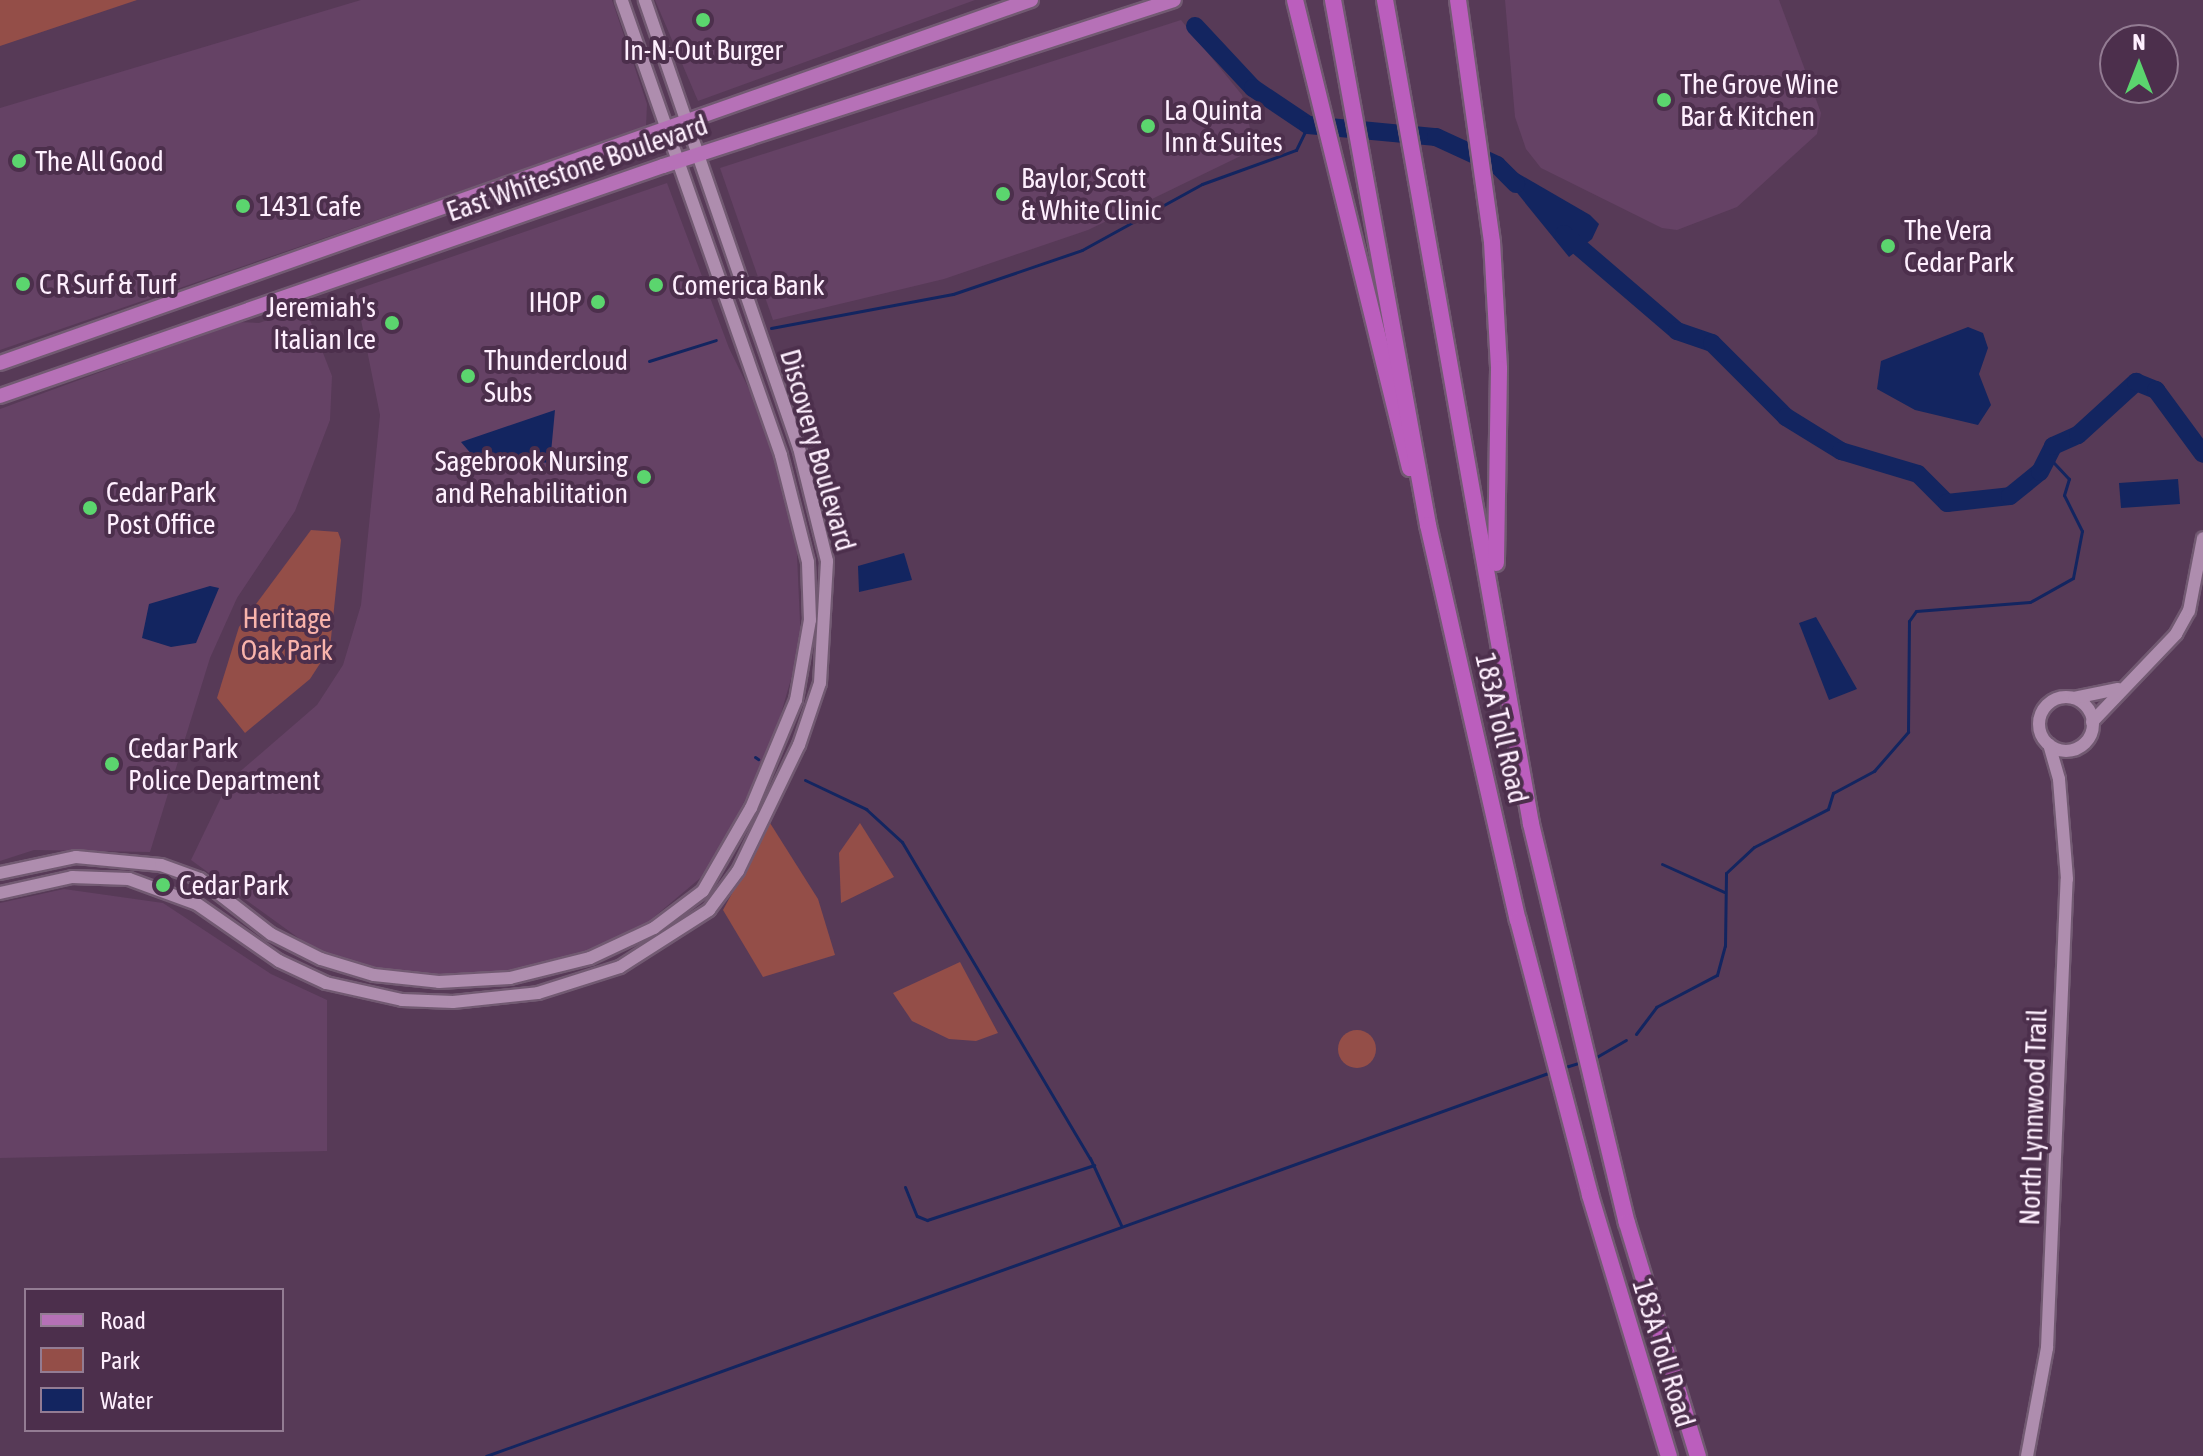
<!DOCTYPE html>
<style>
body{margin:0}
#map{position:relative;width:2203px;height:1456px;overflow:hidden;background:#573a57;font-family:"Asap Condensed",sans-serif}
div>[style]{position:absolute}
.built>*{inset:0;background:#654265}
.green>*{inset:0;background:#944e48}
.round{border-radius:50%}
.water>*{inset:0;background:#132560}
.stream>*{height:3px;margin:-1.5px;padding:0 1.5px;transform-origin:1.5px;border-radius:1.5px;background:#132560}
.river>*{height:18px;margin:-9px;padding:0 9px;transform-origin:9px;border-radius:9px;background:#132560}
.roads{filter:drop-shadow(2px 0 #725a72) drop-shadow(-2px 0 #725a72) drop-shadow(0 2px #725a72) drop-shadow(0 -2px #725a72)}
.tertiary>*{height:12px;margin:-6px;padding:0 6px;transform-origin:6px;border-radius:6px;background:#ae8dae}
.tertiary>.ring{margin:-6px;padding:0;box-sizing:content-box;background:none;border:12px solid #ae8dae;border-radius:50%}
.primary>*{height:14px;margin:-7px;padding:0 7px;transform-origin:7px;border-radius:7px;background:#b671b7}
.motorway>*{height:16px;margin:-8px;padding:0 8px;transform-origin:8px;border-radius:8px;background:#bb5ebd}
.dots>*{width:22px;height:22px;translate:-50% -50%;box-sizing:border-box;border:4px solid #4c2f4c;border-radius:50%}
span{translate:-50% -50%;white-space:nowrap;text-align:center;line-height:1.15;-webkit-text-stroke:8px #4c2f4c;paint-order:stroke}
.poi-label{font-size:28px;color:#feeffe}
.left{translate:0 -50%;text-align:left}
.right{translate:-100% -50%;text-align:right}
.street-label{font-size:28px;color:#feeffe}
.park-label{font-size:28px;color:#f9b3ab}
.legend{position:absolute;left:24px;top:1288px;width:260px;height:144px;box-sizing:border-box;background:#4c2f4c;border:2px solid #937c93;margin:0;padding:10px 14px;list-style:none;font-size:24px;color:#feeffe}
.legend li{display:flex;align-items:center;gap:16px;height:40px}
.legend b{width:40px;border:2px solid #937c93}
.north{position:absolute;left:2099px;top:24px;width:80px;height:80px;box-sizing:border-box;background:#4c2f4c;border:2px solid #937c93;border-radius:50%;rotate:0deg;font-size:22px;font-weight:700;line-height:32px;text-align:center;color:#feeffe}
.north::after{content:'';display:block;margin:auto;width:28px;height:36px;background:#5bd56e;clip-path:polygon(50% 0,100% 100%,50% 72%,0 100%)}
</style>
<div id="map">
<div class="built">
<div style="clip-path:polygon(361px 0,612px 0,647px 104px,646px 127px,0 350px,0 108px)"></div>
<div style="clip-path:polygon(655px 0,975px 0,698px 101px)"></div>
<div style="clip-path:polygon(1505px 0,1779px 0,1821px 113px,1817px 134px,1737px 207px,1677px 230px,1662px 228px,1541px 168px,1526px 149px,1515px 117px)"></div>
<div style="clip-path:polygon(1181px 20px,1242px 95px,1255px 149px,1088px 230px,944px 279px,773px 320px,720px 168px)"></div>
<div style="clip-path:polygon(667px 183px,729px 348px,781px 455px,796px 533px,801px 644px,772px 745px,711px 869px,635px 933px,545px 967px,468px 977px,370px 969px,315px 950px,191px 860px,229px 781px,317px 705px,343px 665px,361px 605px,380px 415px,355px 290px)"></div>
<div style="clip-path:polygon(305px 307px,332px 376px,330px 420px,295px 511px,237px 598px,210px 658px,150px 852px,34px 850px,0 861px,0 409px,237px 322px,259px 323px)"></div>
<div style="clip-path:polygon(64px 889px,163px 903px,271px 974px,327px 1000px,327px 1151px,0 1158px,0 903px)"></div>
</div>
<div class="green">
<div style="clip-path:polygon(0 0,137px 0,0 46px)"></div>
<div style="clip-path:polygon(311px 530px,338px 532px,341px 540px,330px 648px,310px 679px,245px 733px,217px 698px,239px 627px)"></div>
<div style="clip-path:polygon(770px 823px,818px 899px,835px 955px,763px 977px,723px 910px)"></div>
<div style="clip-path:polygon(860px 823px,894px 877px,841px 903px,839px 853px)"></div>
<div style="clip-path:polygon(960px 962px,998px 1033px,976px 1041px,949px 1039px,912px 1021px,893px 993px)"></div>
<div class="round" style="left:1338px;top:1030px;width:38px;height:38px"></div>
</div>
<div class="water">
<div style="clip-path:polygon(1507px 167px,1590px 215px,1599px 224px,1592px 239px,1569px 257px,1497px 168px)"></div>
<div style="clip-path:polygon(1968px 327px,1983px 333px,1988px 348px,1979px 374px,1991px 405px,1978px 425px,1915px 410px,1877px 389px,1881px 361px)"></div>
<div style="clip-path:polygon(555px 410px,550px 463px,473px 456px,461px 442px)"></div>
<div style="clip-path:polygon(2178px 479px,2180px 504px,2121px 508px,2119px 483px)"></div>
<div style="clip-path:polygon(904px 553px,912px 580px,859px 592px,858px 566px)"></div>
<div style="clip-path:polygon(210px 586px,219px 588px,196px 643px,171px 647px,142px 638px,149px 604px)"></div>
<div style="clip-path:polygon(1816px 617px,1857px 689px,1829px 700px,1799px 623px)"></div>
</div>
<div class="stream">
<div style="left:771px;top:328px;width:185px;rotate:-10.6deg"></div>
<div style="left:953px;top:294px;width:136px;rotate:-18.8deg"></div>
<div style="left:1082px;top:250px;width:137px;rotate:-28.8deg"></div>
<div style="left:1202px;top:184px;width:100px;rotate:-19.9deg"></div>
<div style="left:1296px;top:150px;width:28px;rotate:-64deg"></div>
<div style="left:649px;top:361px;width:70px;rotate:-17.4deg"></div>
<div style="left:755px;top:757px;width:4px;rotate:34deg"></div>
<div style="left:805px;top:780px;width:68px;rotate:25.4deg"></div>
<div style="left:866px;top:809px;width:49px;rotate:42.5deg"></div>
<div style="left:902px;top:842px;width:368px;rotate:59.3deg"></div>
<div style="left:1090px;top:1158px;width:74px;rotate:65.2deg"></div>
<div style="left:1662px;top:864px;width:68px;rotate:24.3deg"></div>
<div style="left:1636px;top:1034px;width:34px;rotate:-53deg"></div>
<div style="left:1656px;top:1007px;width:69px;rotate:-27.7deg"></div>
<div style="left:1717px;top:975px;width:30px;rotate:-75deg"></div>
<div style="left:1725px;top:946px;width:73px;rotate:-89.2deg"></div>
<div style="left:1726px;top:873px;width:38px;rotate:-43deg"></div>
<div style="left:1754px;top:847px;width:83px;rotate:-27.2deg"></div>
<div style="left:1828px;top:809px;width:17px;rotate:-73deg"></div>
<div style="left:1833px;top:793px;width:47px;rotate:-28.2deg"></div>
<div style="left:1874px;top:771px;width:52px;rotate:-48.9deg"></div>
<div style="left:1908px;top:732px;width:111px;rotate:-89.5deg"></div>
<div style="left:1909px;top:621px;width:12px;rotate:-55deg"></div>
<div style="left:1916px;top:611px;width:114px;rotate:-4.5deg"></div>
<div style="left:2030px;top:602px;width:49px;rotate:-29.2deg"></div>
<div style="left:2073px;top:578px;width:48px;rotate:-79.2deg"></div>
<div style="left:2082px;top:531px;width:40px;rotate:-116.6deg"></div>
<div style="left:2064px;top:495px;width:17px;rotate:-73deg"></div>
<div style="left:2069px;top:479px;width:23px;rotate:-133deg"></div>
<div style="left:2053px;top:462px;width:18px;rotate:-77deg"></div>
<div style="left:1593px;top:1059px;width:38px;rotate:-30deg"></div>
<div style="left:1562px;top:1068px;width:21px;rotate:-17deg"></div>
<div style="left:905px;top:1187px;width:31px;rotate:68deg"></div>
<div style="left:917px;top:1216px;width:11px;rotate:22deg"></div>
<div style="left:927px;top:1220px;width:176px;rotate:-18.2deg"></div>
<div style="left:486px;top:1456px;width:1132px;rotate:-19.83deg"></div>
</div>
<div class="river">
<div style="left:1195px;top:26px;width:85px;rotate:46.9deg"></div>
<div style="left:1253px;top:88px;width:66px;rotate:33.9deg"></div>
<div style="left:1308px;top:125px;width:129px;rotate:5.4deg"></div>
<div style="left:1436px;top:137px;width:67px;rotate:24.7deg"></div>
<div style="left:1497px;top:165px;width:27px;rotate:45deg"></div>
<div style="left:1564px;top:234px;width:149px;rotate:40.6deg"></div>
<div style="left:1677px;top:331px;width:37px;rotate:19deg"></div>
<div style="left:1712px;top:343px;width:105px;rotate:45deg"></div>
<div style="left:1786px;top:417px;width:65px;rotate:31.7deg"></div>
<div style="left:1841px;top:451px;width:80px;rotate:16.6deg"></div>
<div style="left:1918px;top:474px;width:41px;rotate:45deg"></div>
<div style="left:1947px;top:503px;width:63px;rotate:-6.3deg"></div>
<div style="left:2010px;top:496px;width:38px;rotate:-39deg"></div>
<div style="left:2040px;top:472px;width:29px;rotate:-63deg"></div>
<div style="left:2053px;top:446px;width:27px;rotate:-24deg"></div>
<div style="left:2078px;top:435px;width:79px;rotate:-42.4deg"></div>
<div style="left:2136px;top:382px;width:22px;rotate:22deg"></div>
<div style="left:2156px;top:390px;width:79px;rotate:53.7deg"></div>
</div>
<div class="roads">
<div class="tertiary">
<div class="ring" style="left:2039px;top:697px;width:42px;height:42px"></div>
<div style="left:2074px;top:698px;width:45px;rotate:-11.6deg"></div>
<div style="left:2092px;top:722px;width:122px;rotate:-46.3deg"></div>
<div style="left:2176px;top:634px;width:26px;rotate:-61deg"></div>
<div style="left:2189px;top:611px;width:74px;rotate:-79.1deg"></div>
<div style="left:0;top:873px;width:78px;rotate:-11.9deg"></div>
<div style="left:76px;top:857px;width:85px;rotate:5.4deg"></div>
<div style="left:161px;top:865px;width:41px;rotate:19.7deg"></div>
<div style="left:200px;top:879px;width:90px;rotate:37.8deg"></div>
<div style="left:271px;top:934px;width:56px;rotate:26.6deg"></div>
<div style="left:321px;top:959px;width:55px;rotate:16.8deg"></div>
<div style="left:374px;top:975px;width:65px;rotate:6.1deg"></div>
<div style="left:439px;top:982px;width:71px;rotate:-3.2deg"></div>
<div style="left:510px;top:978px;width:82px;rotate:-14deg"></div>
<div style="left:590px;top:958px;width:71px;rotate:-25.1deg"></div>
<div style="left:654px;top:928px;width:61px;rotate:-37.1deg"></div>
<div style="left:703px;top:891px;width:96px;rotate:-60deg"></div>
<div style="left:751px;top:808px;width:117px;rotate:-67.4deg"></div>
<div style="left:796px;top:700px;width:81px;rotate:-80.1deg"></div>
<div style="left:810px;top:620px;width:58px;rotate:-92deg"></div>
<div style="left:808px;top:562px;width:110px;rotate:-104.2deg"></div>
<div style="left:781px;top:455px;width:482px;rotate:-109.3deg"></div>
<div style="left:0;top:893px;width:74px;rotate:-12.5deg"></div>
<div style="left:72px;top:877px;width:57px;rotate:2deg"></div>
<div style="left:129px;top:879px;width:72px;rotate:20.2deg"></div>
<div style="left:197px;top:904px;width:100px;rotate:34.8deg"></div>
<div style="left:279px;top:961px;width:52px;rotate:25.1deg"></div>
<div style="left:326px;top:983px;width:78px;rotate:12.6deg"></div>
<div style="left:402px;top:1000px;width:51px;rotate:2.2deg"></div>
<div style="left:453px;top:1002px;width:85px;rotate:-6deg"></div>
<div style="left:538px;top:993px;width:86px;rotate:-17.6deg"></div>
<div style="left:620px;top:967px;width:106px;rotate:-32.6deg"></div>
<div style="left:709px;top:910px;width:49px;rotate:-53.4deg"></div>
<div style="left:738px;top:871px;width:140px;rotate:-64.2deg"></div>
<div style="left:799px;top:745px;width:65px;rotate:-71.3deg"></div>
<div style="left:820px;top:683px;width:122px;rotate:-86.7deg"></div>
<div style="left:827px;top:561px;width:116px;rotate:-103.9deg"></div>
<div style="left:799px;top:448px;width:474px;rotate:-109deg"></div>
<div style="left:2027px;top:1456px;width:110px;rotate:-79.5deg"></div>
<div style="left:2047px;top:1348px;width:469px;rotate:-87.6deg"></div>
<div style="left:2067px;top:879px;width:100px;rotate:-94.6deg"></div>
<div style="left:2059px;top:779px;width:36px;rotate:-106deg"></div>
</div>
<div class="primary">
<div style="left:0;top:363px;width:1093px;rotate:-19.4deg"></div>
<div style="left:0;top:396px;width:702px;rotate:-19.13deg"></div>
<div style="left:663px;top:166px;width:537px;rotate:-18deg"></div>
</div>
<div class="motorway">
<div style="left:1295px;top:0;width:482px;rotate:76.2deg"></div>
<div style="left:1333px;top:0;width:534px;rotate:79.74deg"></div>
<div style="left:1428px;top:525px;width:405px;rotate:77.2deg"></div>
<div style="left:1518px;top:920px;width:284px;rotate:75.3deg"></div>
<div style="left:1590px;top:1195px;width:273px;rotate:73.2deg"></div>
<div style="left:1385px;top:0;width:837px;rotate:79.95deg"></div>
<div style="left:1531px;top:824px;width:410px;rotate:76.5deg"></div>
<div style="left:1627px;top:1223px;width:244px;rotate:73.1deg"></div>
<div style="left:1458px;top:0;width:244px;rotate:82deg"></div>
<div style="left:1492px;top:242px;width:127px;rotate:86.8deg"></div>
<div style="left:1499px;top:369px;width:194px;rotate:90.9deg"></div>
</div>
</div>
<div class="dots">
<div style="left:703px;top:20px;background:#5bd56e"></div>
<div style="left:1664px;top:100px;background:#5bd56e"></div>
<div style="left:1148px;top:126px;background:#5bd56e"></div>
<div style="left:19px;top:161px;background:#5bd56e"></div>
<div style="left:1003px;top:194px;background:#5bd56e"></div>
<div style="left:243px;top:206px;background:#5bd56e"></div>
<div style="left:1888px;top:246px;background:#5bd56e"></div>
<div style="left:23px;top:284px;background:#5bd56e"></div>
<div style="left:656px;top:285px;background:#5bd56e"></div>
<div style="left:598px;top:302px;background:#5bd56e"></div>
<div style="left:392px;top:323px;background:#5bd56e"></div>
<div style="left:468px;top:376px;background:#5bd56e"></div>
<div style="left:644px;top:477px;background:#5bd56e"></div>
<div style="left:90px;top:508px;background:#5bd56e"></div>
<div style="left:112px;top:764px;background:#5bd56e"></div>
<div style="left:163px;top:885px;background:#5bd56e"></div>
</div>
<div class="poi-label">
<span style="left:703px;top:50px">In-N-Out Burger</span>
<span class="left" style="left:1680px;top:100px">The Grove Wine<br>Bar &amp; Kitchen</span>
<span class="left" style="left:1164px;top:126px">La Quinta<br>Inn &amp; Suites</span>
<span class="left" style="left:35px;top:161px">The All Good</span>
<span class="left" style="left:1021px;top:194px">Baylor, Scott<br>&amp; White Clinic</span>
<span class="left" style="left:259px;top:206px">1431 Cafe</span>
<span class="left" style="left:1904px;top:246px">The Vera<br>Cedar Park</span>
<span class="left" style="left:39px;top:284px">C R Surf &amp; Turf</span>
<span class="left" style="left:672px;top:285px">Comerica Bank</span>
<span class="right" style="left:582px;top:302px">IHOP</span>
<span class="right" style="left:376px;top:323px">Jeremiah's<br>Italian Ice</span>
<span class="left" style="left:484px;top:376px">Thundercloud<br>Subs</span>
<span class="right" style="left:628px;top:477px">Sagebrook Nursing<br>and Rehabilitation</span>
<span class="left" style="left:106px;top:508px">Cedar Park<br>Post Office</span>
<span class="left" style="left:128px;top:764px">Cedar Park<br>Police Department</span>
<span class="left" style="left:179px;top:885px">Cedar Park</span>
</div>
<div class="street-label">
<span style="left:577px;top:168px;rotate:-19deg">East Whitestone Boulevard</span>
<span style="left:818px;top:450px;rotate:74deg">Discovery Boulevard</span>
<span style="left:1502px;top:728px;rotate:77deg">183A Toll Road</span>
<span style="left:2033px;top:1117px;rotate:-88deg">North Lynnwood Trail</span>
<span style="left:1664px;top:1353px;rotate:73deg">183A Toll Road</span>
</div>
<div class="park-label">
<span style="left:287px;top:634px">Heritage<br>Oak Park</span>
</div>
<ul class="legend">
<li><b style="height:10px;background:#b671b7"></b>Road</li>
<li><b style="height:22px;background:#944e48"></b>Park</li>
<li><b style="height:22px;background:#132560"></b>Water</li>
</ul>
<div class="north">N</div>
</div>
